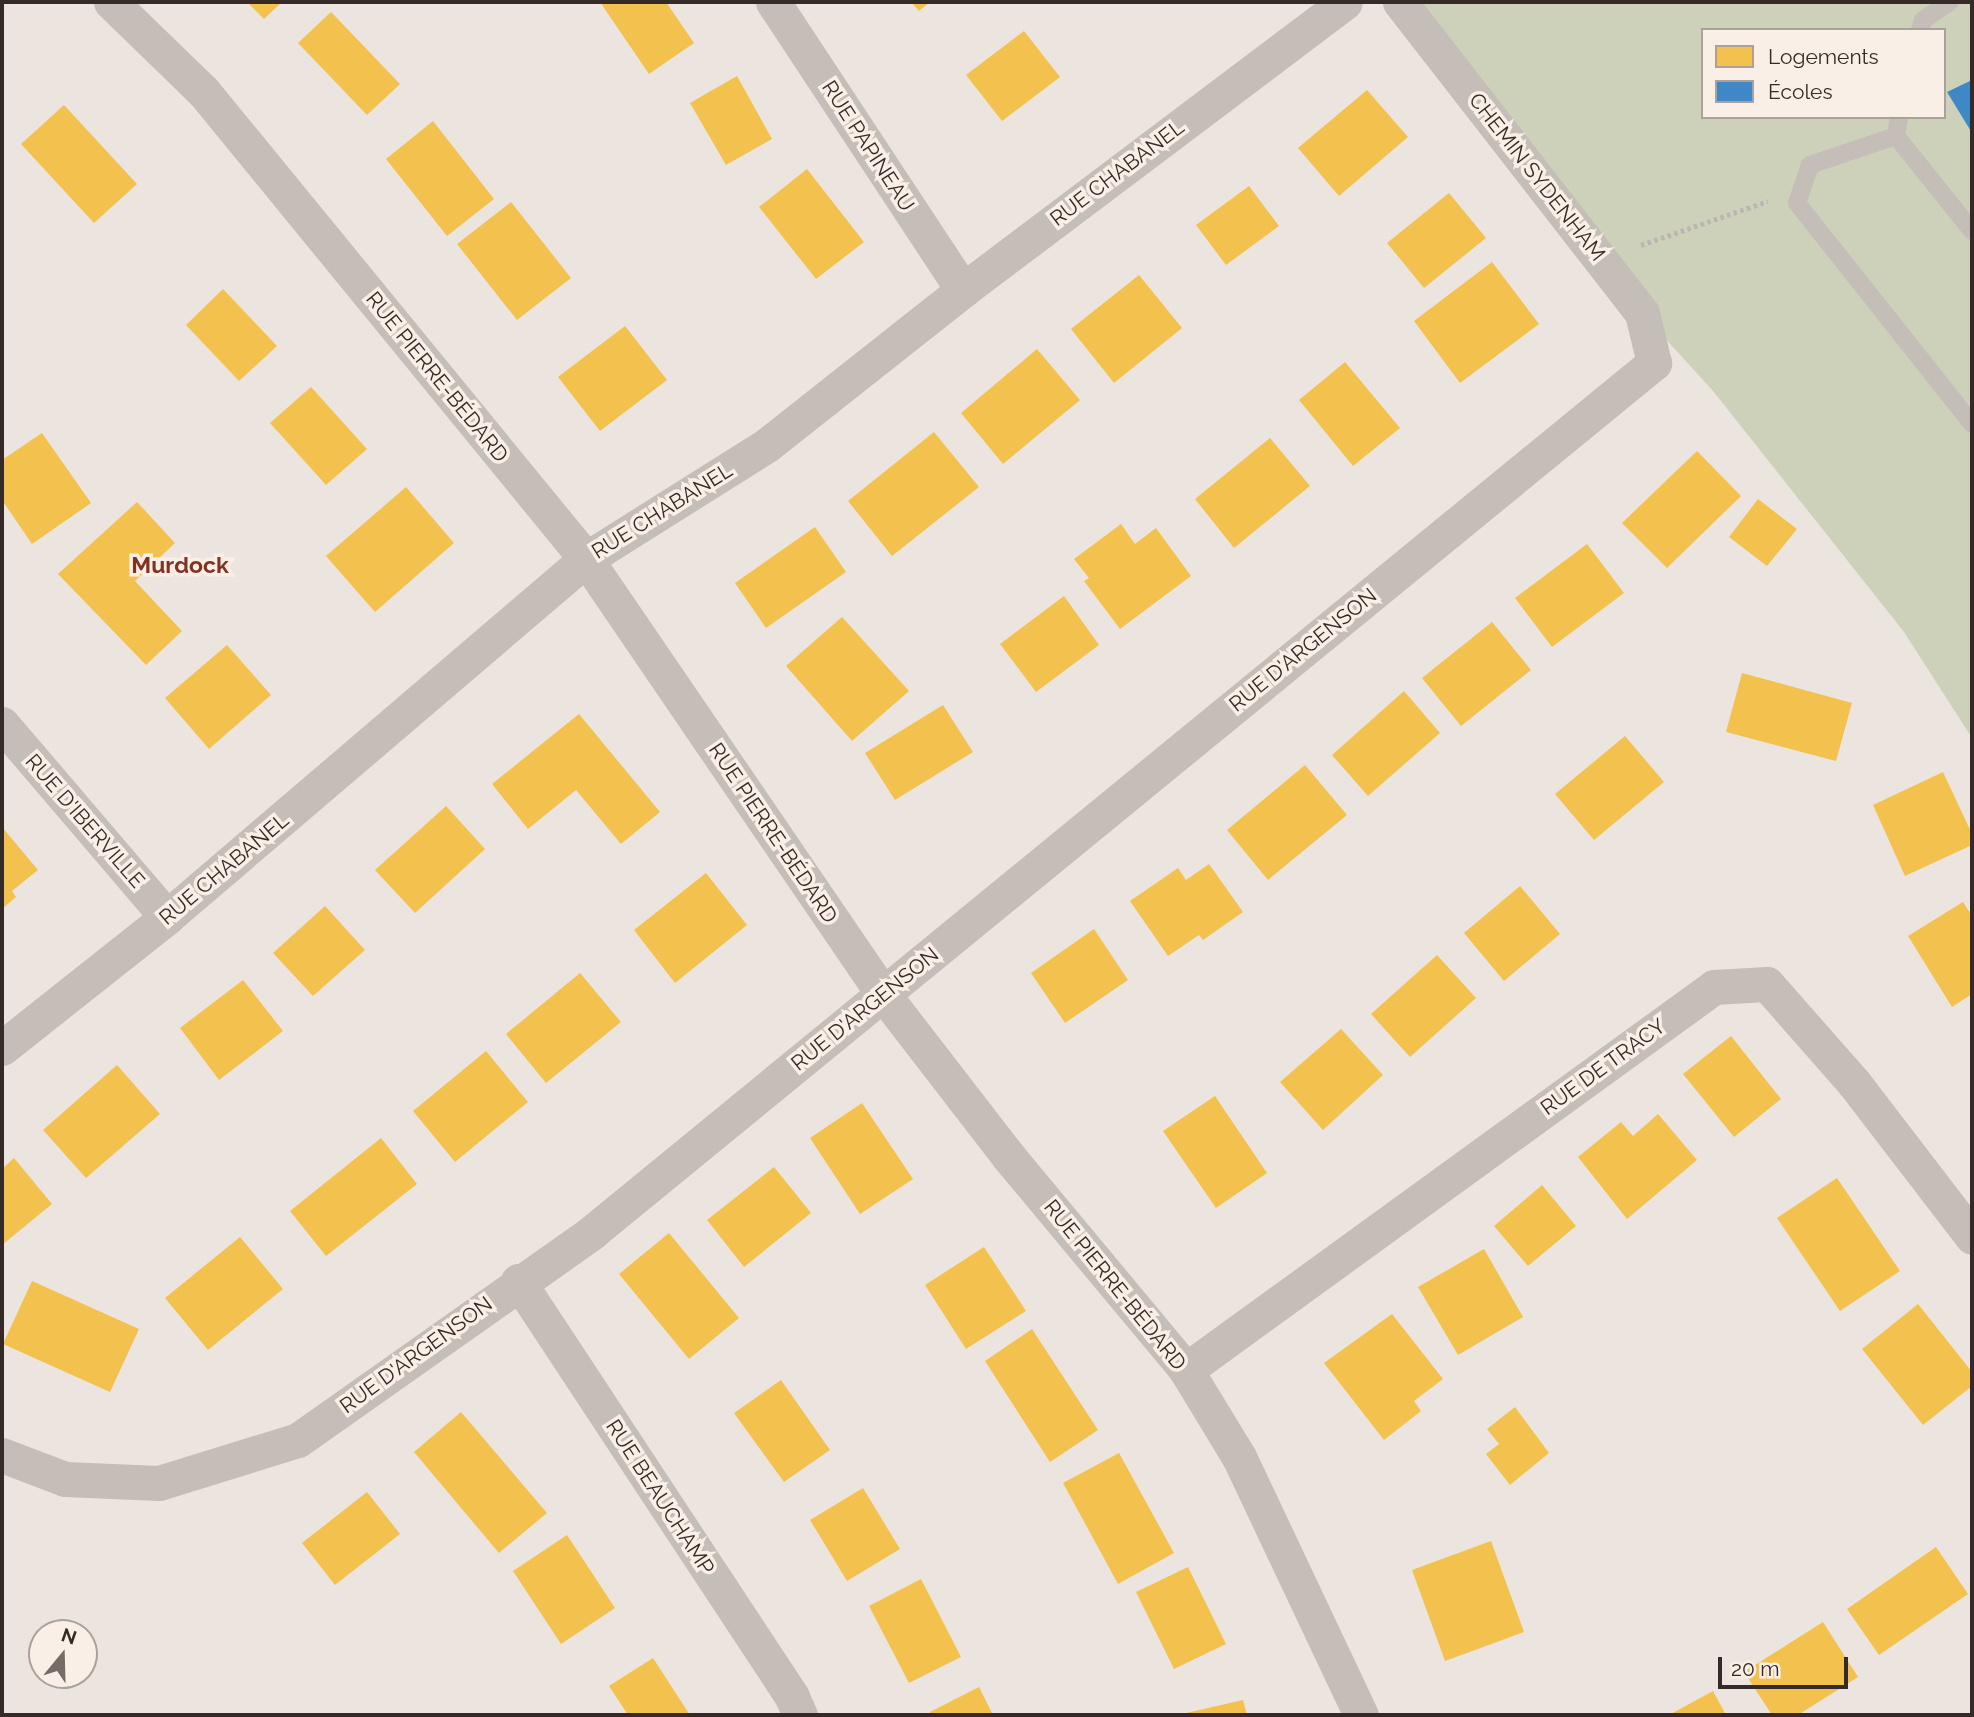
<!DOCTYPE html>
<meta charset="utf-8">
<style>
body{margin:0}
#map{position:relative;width:1974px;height:1717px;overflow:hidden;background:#ece5df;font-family:Raleway,sans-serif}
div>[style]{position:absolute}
.green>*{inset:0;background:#ced1b9}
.homes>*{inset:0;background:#f2c14e}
.schools>*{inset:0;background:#3f88c5}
.path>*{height:4.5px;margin-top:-2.25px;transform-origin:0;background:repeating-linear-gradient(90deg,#bdb5b1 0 3.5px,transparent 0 7px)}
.lane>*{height:18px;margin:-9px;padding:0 9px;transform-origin:9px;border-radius:9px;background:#c5bdb8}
.street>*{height:35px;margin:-17.5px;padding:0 17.5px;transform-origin:17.5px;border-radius:17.5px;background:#c5bdb8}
span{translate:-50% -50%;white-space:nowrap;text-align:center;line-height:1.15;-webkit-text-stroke:7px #f9efe6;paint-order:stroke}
.street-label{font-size:21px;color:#352a27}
.neighbourhood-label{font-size:23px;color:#823221;font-weight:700}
.frame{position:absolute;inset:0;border:4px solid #352a27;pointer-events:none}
.legend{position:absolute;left:1701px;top:28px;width:245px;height:91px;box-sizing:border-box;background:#f9efe6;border:2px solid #aba09a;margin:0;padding:9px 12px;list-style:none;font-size:21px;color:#352a27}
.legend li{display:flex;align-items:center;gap:14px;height:35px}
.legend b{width:35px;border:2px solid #aba09a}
.north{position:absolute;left:28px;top:1619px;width:70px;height:70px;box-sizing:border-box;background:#f9efe6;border:2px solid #aba09a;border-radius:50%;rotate:19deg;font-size:19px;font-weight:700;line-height:28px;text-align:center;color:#352a27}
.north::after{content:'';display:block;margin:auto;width:24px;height:32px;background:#756b67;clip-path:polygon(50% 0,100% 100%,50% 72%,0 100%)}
.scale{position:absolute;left:1718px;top:1657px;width:130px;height:32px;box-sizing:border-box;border:4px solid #352a27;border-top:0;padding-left:9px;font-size:21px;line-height:24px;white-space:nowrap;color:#352a27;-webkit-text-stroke:5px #f9efe6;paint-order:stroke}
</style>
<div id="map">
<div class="green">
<div style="clip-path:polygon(evenodd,1400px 2px,1972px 2px,1972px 738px,1904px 632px,1713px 391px,1642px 313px,1400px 2px,1703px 30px,1944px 30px,1944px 117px,1703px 117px,1703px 30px)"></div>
</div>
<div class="homes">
<div style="clip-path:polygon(247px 2px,282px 2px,264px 19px)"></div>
<div style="clip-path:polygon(600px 2px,666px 2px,694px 43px,649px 74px)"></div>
<div style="clip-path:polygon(911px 2px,930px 2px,919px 11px)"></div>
<div style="clip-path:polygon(331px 12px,400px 84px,367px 115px,298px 43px)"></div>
<div style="clip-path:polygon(1024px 31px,1060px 77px,1002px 121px,966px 75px)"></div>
<div style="clip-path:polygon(737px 76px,772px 139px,726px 165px,690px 103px)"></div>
<div style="clip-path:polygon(1367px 90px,1408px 137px,1339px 196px,1298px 148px)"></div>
<div style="clip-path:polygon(64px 105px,137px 184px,94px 223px,21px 144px)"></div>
<div style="clip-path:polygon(433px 121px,494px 199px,447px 236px,386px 159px)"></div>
<div style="clip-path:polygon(807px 169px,864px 242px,816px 279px,759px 207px)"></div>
<div style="clip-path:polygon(1249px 186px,1279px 226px,1226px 265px,1196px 225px)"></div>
<div style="clip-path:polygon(1449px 193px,1486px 238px,1424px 288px,1387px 243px)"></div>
<div style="clip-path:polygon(511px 202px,571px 278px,517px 320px,457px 244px)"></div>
<div style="clip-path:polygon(1492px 262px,1539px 324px,1460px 383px,1414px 321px)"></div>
<div style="clip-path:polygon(1139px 275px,1182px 328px,1114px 383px,1071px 329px)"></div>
<div style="clip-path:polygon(223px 289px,277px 346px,239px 381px,186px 325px)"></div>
<div style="clip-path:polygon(625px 326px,667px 380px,600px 431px,558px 377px)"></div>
<div style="clip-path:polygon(1037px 349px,1080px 400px,1003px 464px,961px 413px)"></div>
<div style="clip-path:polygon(1345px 362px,1400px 428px,1353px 466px,1299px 400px)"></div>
<div style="clip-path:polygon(311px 387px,367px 449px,326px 485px,270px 423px)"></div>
<div style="clip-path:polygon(934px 432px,979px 487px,892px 556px,848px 501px)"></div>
<div style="clip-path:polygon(42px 433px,91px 503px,32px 544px,2px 500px,2px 460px)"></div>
<div style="clip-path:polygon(1270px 438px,1310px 486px,1234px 548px,1195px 499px)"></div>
<div style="clip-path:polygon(1697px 451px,1741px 496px,1667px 568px,1622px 523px)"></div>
<div style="clip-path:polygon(406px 487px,454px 543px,375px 612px,326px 556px)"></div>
<div style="clip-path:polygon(1758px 499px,1797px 529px,1767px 566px,1729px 537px)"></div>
<div style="clip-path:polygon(137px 502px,175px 543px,135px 581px,182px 631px,146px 665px,58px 574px)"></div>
<div style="clip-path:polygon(1121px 524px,1135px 544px,1156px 528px,1191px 576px,1120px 629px,1084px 581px,1089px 578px,1074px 559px)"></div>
<div style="clip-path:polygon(815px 527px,846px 572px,766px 628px,735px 583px)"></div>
<div style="clip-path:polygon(1587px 544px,1624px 593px,1552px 647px,1515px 598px)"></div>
<div style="clip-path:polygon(1064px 596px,1099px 645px,1036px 692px,1000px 644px)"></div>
<div style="clip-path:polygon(842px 617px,909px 691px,852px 741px,786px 666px)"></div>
<div style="clip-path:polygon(1492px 622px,1531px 670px,1461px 726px,1422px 678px)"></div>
<div style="clip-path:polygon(227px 645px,271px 695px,209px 749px,165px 698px)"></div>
<div style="clip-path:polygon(1742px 673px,1852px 703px,1836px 761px,1726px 732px)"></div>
<div style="clip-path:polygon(1404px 691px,1440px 733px,1368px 796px,1332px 755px)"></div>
<div style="clip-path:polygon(943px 705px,973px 752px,895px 800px,865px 753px)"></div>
<div style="clip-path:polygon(579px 714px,660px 812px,621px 844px,576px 790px,528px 829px,492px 784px)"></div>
<div style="clip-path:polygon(1625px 736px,1664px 782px,1594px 840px,1555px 794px)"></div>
<div style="clip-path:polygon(1305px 765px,1347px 815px,1268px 880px,1227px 830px)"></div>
<div style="clip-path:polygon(1943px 772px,1972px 834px,1972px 845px,1905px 876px,1873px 805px)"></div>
<div style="clip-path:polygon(446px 806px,485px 849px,415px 913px,375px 870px)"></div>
<div style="clip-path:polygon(2px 827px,38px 870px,12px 891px,16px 897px,2px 909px)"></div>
<div style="clip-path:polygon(1209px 864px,1243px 912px,1203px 940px,1199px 935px,1168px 956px,1130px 901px,1178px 868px,1186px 880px)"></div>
<div style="clip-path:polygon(706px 873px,747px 925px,675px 983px,634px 930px)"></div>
<div style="clip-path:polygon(1520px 886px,1560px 934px,1504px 981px,1464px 933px)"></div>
<div style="clip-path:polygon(1963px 902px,1972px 916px,1972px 994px,1952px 1007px,1908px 936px)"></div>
<div style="clip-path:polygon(325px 906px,365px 950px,313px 996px,273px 953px)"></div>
<div style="clip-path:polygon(1094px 929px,1128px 980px,1065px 1023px,1031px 973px)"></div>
<div style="clip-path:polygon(1437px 955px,1476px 998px,1410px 1057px,1371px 1014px)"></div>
<div style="clip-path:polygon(580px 973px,621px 1022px,546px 1083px,506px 1034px)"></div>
<div style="clip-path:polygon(243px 980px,283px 1031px,219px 1080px,180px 1028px)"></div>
<div style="clip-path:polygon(1341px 1029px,1383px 1075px,1323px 1130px,1280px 1082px)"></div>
<div style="clip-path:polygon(1731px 1036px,1781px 1099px,1734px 1137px,1683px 1074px)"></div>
<div style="clip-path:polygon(486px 1051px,528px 1102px,455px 1162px,413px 1111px)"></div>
<div style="clip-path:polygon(117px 1065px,160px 1114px,86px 1178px,43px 1130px)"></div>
<div style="clip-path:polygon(1215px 1096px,1267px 1173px,1216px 1208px,1163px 1131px)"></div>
<div style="clip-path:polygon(862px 1103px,913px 1179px,860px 1214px,810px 1138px)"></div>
<div style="clip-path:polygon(1658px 1114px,1697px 1160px,1627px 1219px,1578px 1157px,1621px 1122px,1633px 1136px)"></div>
<div style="clip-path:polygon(381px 1138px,417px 1184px,326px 1256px,290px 1211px)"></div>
<div style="clip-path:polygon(14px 1158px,52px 1204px,2px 1245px,2px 1169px)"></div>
<div style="clip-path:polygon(774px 1167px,811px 1213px,744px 1267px,707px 1220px)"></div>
<div style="clip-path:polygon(1837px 1178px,1900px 1271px,1840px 1311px,1777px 1218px)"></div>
<div style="clip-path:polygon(1542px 1185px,1576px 1226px,1528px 1266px,1494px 1226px)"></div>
<div style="clip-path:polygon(669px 1233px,739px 1318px,689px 1359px,619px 1274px)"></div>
<div style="clip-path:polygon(240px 1237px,283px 1289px,208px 1350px,165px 1298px)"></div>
<div style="clip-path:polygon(984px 1247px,1026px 1311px,966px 1349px,925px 1285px)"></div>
<div style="clip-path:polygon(1484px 1249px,1523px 1317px,1458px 1355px,1418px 1287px)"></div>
<div style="clip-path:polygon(32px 1281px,139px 1329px,110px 1392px,3px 1344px)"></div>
<div style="clip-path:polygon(1918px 1304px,1972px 1372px,1972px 1386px,1923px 1425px,1862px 1349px)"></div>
<div style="clip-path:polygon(1392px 1314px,1443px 1379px,1414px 1401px,1421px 1411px,1384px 1440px,1324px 1363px)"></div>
<div style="clip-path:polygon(1032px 1329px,1098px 1430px,1050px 1462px,985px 1361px)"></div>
<div style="clip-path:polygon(781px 1380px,830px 1450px,784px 1482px,734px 1413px)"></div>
<div style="clip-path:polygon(1515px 1407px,1549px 1453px,1510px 1485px,1486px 1454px,1499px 1444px,1487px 1429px)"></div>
<div style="clip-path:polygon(461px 1412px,547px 1513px,499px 1553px,414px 1452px)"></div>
<div style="clip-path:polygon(1119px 1453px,1174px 1553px,1118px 1584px,1063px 1483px)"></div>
<div style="clip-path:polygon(863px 1488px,900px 1549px,847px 1581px,810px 1520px)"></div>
<div style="clip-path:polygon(367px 1492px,400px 1534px,335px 1585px,302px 1543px)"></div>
<div style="clip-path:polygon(567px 1535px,615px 1608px,561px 1644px,513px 1571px)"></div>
<div style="clip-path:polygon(1491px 1541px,1524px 1632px,1445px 1661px,1412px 1570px)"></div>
<div style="clip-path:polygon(1936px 1547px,1968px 1594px,1879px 1655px,1847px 1609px)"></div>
<div style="clip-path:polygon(1188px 1567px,1226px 1644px,1174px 1669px,1136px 1592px)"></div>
<div style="clip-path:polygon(921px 1579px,961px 1657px,909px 1683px,869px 1606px)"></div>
<div style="clip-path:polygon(1823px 1622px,1858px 1677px,1798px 1715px,1772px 1715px,1744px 1672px)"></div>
<div style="clip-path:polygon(653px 1658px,690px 1715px,628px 1715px,609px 1686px)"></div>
<div style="clip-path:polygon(979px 1687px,993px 1715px,931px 1715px,930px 1712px)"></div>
<div style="clip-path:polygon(1713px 1691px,1726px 1715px,1669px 1715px)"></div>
<div style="clip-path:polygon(1243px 1700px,1247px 1715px,1183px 1715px,1182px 1714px)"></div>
</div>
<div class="schools">
<div style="clip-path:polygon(1972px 80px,1972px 133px,1947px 92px)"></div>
</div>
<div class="path">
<div style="left:1641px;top:245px;width:134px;rotate:-19.1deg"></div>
</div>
<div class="lane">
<div style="left:1920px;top:30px;width:10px;rotate:-73deg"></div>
<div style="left:1923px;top:20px;width:32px;rotate:-34deg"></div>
<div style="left:1899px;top:117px;width:19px;rotate:99deg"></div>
<div style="left:1896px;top:136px;width:122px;rotate:51.3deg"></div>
<div style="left:1896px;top:136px;width:91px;rotate:161.4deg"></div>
<div style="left:1810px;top:165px;width:40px;rotate:108.9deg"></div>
<div style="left:1797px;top:203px;width:282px;rotate:51.6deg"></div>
</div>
<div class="street">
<div style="left:111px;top:2px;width:128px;rotate:44.1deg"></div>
<div style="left:203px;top:91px;width:605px;rotate:50.7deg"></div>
<div style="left:586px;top:559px;width:527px;rotate:55.68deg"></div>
<div style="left:883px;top:994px;width:205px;rotate:52.3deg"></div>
<div style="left:1008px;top:1156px;width:278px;rotate:50.2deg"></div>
<div style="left:1186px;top:1370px;width:102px;rotate:58.7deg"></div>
<div style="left:1239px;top:1457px;width:285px;rotate:64.7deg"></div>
<div style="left:773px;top:2px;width:345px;rotate:56.6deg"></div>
<div style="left:2px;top:724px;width:254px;rotate:49.5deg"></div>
<div style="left:2px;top:1048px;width:211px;rotate:-38.4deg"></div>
<div style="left:167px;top:917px;width:551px;rotate:-40.51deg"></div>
<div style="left:586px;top:559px;width:214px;rotate:-32.2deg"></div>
<div style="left:767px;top:445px;width:250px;rotate:-38.3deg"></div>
<div style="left:963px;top:290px;width:478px;rotate:-37deg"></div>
<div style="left:518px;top:1281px;width:498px;rotate:56.6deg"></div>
<div style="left:792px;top:1697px;width:20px;rotate:66deg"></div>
<div style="left:1186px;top:1370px;width:652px;rotate:-35.96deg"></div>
<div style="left:1714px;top:987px;width:53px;rotate:-3.2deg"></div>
<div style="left:1767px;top:984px;width:132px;rotate:48.7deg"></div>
<div style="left:1854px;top:1083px;width:194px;rotate:52.5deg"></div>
<div style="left:2px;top:1455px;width:67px;rotate:20.9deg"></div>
<div style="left:65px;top:1479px;width:94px;rotate:2.4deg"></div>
<div style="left:159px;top:1483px;width:145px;rotate:-17.2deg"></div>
<div style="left:298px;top:1440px;width:359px;rotate:-35.2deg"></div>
<div style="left:591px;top:1233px;width:1374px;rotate:-39.3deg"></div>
<div style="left:1654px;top:363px;width:51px;rotate:-103.5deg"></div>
<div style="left:1642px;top:313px;width:394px;rotate:-127.9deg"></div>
</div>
<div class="street-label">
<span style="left:868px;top:146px;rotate:57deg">RUE PAPINEAU</span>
<span style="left:1117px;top:173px;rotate:-37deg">RUE CHABANEL</span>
<span style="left:1537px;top:177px;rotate:52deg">CHEMIN SYDENHAM</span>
<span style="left:437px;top:377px;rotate:51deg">RUE PIERRE-BÉDARD</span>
<span style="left:662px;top:511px;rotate:-32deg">RUE CHABANEL</span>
<span style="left:1303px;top:650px;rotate:-39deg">RUE D'ARGENSON</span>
<span style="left:85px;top:821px;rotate:49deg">RUE D'IBERVILLE</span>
<span style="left:773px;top:833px;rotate:56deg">RUE PIERRE-BÉDARD</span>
<span style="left:224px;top:869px;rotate:-40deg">RUE CHABANEL</span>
<span style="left:865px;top:1009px;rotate:-39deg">RUE D'ARGENSON</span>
<span style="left:1603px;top:1067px;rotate:-36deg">RUE DE TRACY</span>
<span style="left:1115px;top:1285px;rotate:51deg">RUE PIERRE-BÉDARD</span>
<span style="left:416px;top:1355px;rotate:-36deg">RUE D'ARGENSON</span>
<span style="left:660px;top:1497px;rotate:57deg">RUE BEAUCHAMP</span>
</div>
<div class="neighbourhood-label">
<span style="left:180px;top:565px">Murdock</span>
</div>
<div class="frame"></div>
<ul class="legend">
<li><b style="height:19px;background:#f2c14e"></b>Logements</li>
<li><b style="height:19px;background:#3f88c5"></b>Écoles</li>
</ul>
<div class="north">N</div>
<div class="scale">20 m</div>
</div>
